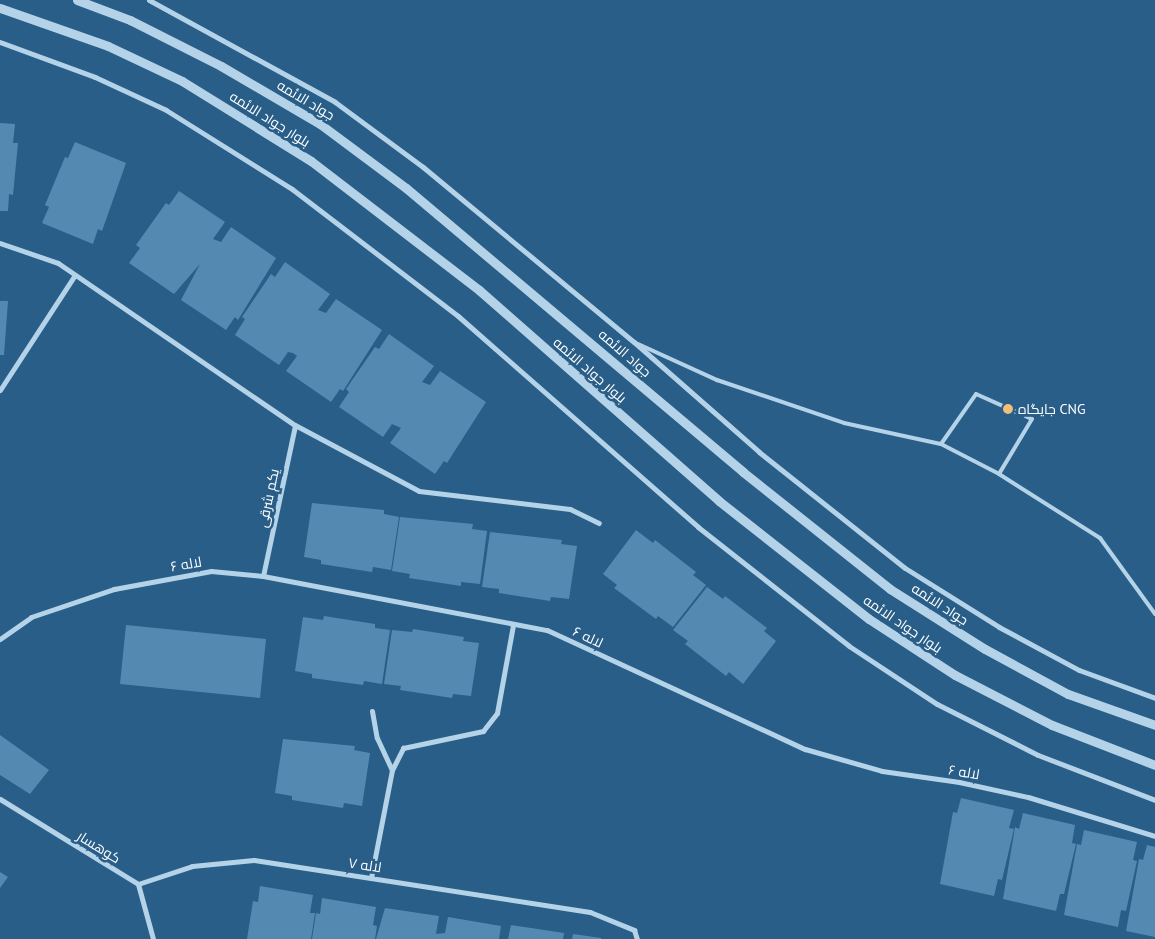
<!DOCTYPE html>
<meta charset="utf-8">
<style>
body{margin:0}
#map{position:relative;width:1155px;height:939px;overflow:hidden;background:#285e88;font-family:"PT Sans",Cairo,sans-serif}
div>[style]{position:absolute}
.building>*{inset:0;background:#548ab2}
.service>*{height:4px;margin:-2px;padding:0 2px;transform-origin:2px;border-radius:2px;background:#b4d3e9}
.minor>*{height:5px;margin:-2.5px;padding:0 2.5px;transform-origin:2.5px;border-radius:2.5px;background:#b4d3e9}
.tertiary>*{height:9px;margin:-4.5px;padding:0 4.5px;transform-origin:4.5px;border-radius:4.5px;background:#b4d3e9}
.dots>*{width:14px;height:14px;translate:-50% -50%;box-sizing:border-box;border:2px solid #285e88;border-radius:50%}
span{translate:-50% -50%;white-space:nowrap;text-align:center;line-height:1.15;-webkit-text-stroke:5px #285e88;paint-order:stroke}
.street-label{font-size:14px;color:#fff}
.poi-label{font-size:14px;color:#fff}
.left{translate:0 -50%;text-align:left}
</style>
<div id="map">
<div class="building">
<div style="clip-path:polygon(0 123px,15px 124px,13px 143px,18px 143px,13px 195px,9px 194px,8px 211px,0 211px)"></div>
<div style="clip-path:polygon(75px 142px,126px 163px,102px 231px,98px 229px,93px 244px,42px 223px,49px 207px,45px 205px,65px 157px,68px 158px)"></div>
<div style="clip-path:polygon(179px 191px,225px 222px,213px 239px,221px 242px,231px 227px,276px 258px,238px 320px,235px 317px,226px 330px,181px 300px,200px 264px,174px 294px,129px 263px,140px 248px,136px 245px,166px 203px,169px 205px)"></div>
<div style="clip-path:polygon(285px 262px,330px 294px,318px 310px,326px 313px,336px 299px,382px 330px,343px 391px,340px 389px,331px 402px,286px 371px,297px 356px,293px 353px,288px 352px,279px 365px,235px 335px,245px 319px,242px 317px,271px 274px,275px 277px)"></div>
<div style="clip-path:polygon(0 301px,8px 301px,4px 355px,0 355px)"></div>
<div style="clip-path:polygon(389px 334px,434px 366px,422px 382px,430px 385px,440px 371px,486px 402px,447px 463px,444px 461px,435px 474px,390px 443px,401px 428px,392px 424px,383px 437px,339px 407px,349px 392px,346px 389px,375px 347px,379px 349px)"></div>
<div style="clip-path:polygon(312px 503px,384px 510px,384px 514px,399px 517px,391px 570px,373px 567px,372px 572px,321px 564px,321px 560px,304px 557px)"></div>
<div style="clip-path:polygon(400px 517px,473px 524px,472px 529px,487px 531px,480px 584px,461px 582px,461px 586px,409px 578px,410px 574px,392px 571px)"></div>
<div style="clip-path:polygon(636px 530px,653px 543px,655px 540px,696px 572px,693px 575px,706px 585px,673px 627px,658px 616px,656px 619px,614px 588px,617px 585px,603px 574px)"></div>
<div style="clip-path:polygon(490px 532px,562px 540px,561px 544px,577px 546px,569px 599px,551px 597px,550px 601px,499px 593px,499px 589px,482px 587px)"></div>
<div style="clip-path:polygon(707px 587px,723px 599px,725px 596px,767px 628px,764px 631px,776px 641px,743px 684px,729px 672px,726px 676px,685px 644px,688px 641px,673px 630px)"></div>
<div style="clip-path:polygon(324px 616px,375px 624px,375px 628px,390px 630px,382px 684px,364px 681px,363px 685px,312px 678px,312px 674px,295px 671px,303px 617px,323px 620px)"></div>
<div style="clip-path:polygon(126px 625px,266px 639px,260px 698px,120px 684px)"></div>
<div style="clip-path:polygon(413px 629px,464px 637px,463px 641px,479px 643px,471px 696px,453px 694px,452px 698px,400px 690px,401px 686px,384px 684px,392px 630px,412px 632px)"></div>
<div style="clip-path:polygon(0 735px,49px 770px,30px 794px,0 775px)"></div>
<div style="clip-path:polygon(283px 739px,355px 746px,354px 750px,370px 753px,362px 806px,344px 803px,343px 808px,292px 800px,292px 796px,275px 793px)"></div>
<div style="clip-path:polygon(961px 798px,1014px 810px,1009px 828px,1014px 829px,1002px 880px,998px 879px,994px 896px,940px 884px,953px 812px,957px 813px)"></div>
<div style="clip-path:polygon(1023px 813px,1075px 825px,1072px 843px,1076px 844px,1064px 894px,1060px 894px,1056px 911px,1003px 899px,1015px 827px,1019px 829px)"></div>
<div style="clip-path:polygon(1084px 830px,1137px 842px,1133px 860px,1137px 861px,1126px 911px,1121px 910px,1118px 927px,1064px 915px,1077px 844px,1081px 845px)"></div>
<div style="clip-path:polygon(1147px 845px,1155px 847px,1155px 937px,1126px 931px,1139px 859px,1143px 860px)"></div>
<div style="clip-path:polygon(0 872px,8px 877px,0 888px)"></div>
<div style="clip-path:polygon(260px 886px,313px 895px,310px 913px,315px 913px,311px 939px,247px 939px,253px 901px,258px 902px)"></div>
<div style="clip-path:polygon(322px 898px,376px 907px,373px 925px,377px 926px,375px 939px,312px 939px,316px 913px,320px 914px)"></div>
<div style="clip-path:polygon(385px 908px,439px 916px,436px 934px,445px 933px,448px 917px,501px 926px,499px 939px,376px 939px)"></div>
<div style="clip-path:polygon(511px 925px,564px 933px,563px 939px,508px 939px)"></div>
<div style="clip-path:polygon(573px 934px,601px 938px,601px 939px,572px 939px)"></div>
</div>
<div class="service">
<div style="left:638px;top:344px;width:87px;rotate:24.5deg"></div>
<div style="left:717px;top:380px;width:134px;rotate:18.7deg"></div>
<div style="left:844px;top:423px;width:99px;rotate:12.2deg"></div>
<div style="left:941px;top:444px;width:61px;rotate:-55deg"></div>
<div style="left:976px;top:394px;width:61px;rotate:24.1deg"></div>
<div style="left:1032px;top:419px;width:64px;rotate:121deg"></div>
<div style="left:999px;top:474px;width:120px;rotate:32.4deg"></div>
<div style="left:1100px;top:538px;width:94px;rotate:54.1deg"></div>
<div style="left:941px;top:444px;width:65px;rotate:27.3deg"></div>
</div>
<div class="minor">
<div style="left:149px;top:0;width:212px;rotate:28.7deg"></div>
<div style="left:335px;top:102px;width:109px;rotate:36.5deg"></div>
<div style="left:423px;top:167px;width:274px;rotate:39.7deg"></div>
<div style="left:634px;top:342px;width:167px;rotate:41.3deg"></div>
<div style="left:759px;top:452px;width:186px;rotate:38.5deg"></div>
<div style="left:905px;top:568px;width:111px;rotate:32.1deg"></div>
<div style="left:999px;top:627px;width:91px;rotate:28.3deg"></div>
<div style="left:1079px;top:670px;width:81px;rotate:20.2deg"></div>
<div style="left:0;top:42px;width:101px;rotate:20.2deg"></div>
<div style="left:95px;top:77px;width:78px;rotate:24.9deg"></div>
<div style="left:166px;top:110px;width:149px;rotate:32.1deg"></div>
<div style="left:292px;top:189px;width:209px;rotate:37.4deg"></div>
<div style="left:458px;top:316px;width:320px;rotate:41.3deg"></div>
<div style="left:698px;top:527px;width:192px;rotate:38.2deg"></div>
<div style="left:849px;top:646px;width:105px;rotate:33.4deg"></div>
<div style="left:937px;top:704px;width:113px;rotate:26.8deg"></div>
<div style="left:1038px;top:755px;width:125px;rotate:21deg"></div>
<div style="left:0;top:243px;width:61px;rotate:19deg"></div>
<div style="left:58px;top:263px;width:287px;rotate:34.4deg"></div>
<div style="left:295px;top:425px;width:140px;rotate:28deg"></div>
<div style="left:419px;top:491px;width:152px;rotate:6.8deg"></div>
<div style="left:570px;top:509px;width:32px;rotate:26deg"></div>
<div style="left:0;top:390px;width:137px;rotate:-56.9deg"></div>
<div style="left:263px;top:576px;width:154px;rotate:-78deg"></div>
<div style="left:0;top:639px;width:38px;rotate:-35deg"></div>
<div style="left:31px;top:617px;width:88px;rotate:-18.6deg"></div>
<div style="left:114px;top:589px;width:99px;rotate:-10.5deg"></div>
<div style="left:211px;top:571px;width:52px;rotate:5.5deg"></div>
<div style="left:263px;top:576px;width:289px;rotate:10.8deg"></div>
<div style="left:547px;top:630px;width:284px;rotate:24.8deg"></div>
<div style="left:805px;top:749px;width:80px;rotate:15.9deg"></div>
<div style="left:882px;top:771px;width:78px;rotate:8.1deg"></div>
<div style="left:959px;top:782px;width:71px;rotate:12.3deg"></div>
<div style="left:1028px;top:797px;width:133px;rotate:17.1deg"></div>
<div style="left:372px;top:711px;width:27px;rotate:80deg"></div>
<div style="left:377px;top:738px;width:35px;rotate:65deg"></div>
<div style="left:0;top:799px;width:162px;rotate:31.6deg"></div>
<div style="left:138px;top:884px;width:57px;rotate:74.7deg"></div>
<div style="left:371px;top:878px;width:110px;rotate:-79deg"></div>
<div style="left:392px;top:770px;width:25px;rotate:-63deg"></div>
<div style="left:403px;top:748px;width:82px;rotate:-12deg"></div>
<div style="left:483px;top:731px;width:23px;rotate:-52deg"></div>
<div style="left:497px;top:713px;width:89px;rotate:-79.7deg"></div>
<div style="left:138px;top:884px;width:57px;rotate:-18.4deg"></div>
<div style="left:192px;top:866px;width:62px;rotate:-5.5deg"></div>
<div style="left:254px;top:860px;width:340px;rotate:8.8deg"></div>
<div style="left:590px;top:912px;width:48px;rotate:22.2deg"></div>
<div style="left:634px;top:930px;width:9px;rotate:72deg"></div>
</div>
<div class="tertiary">
<div style="left:77px;top:0;width:57px;rotate:20.7deg"></div>
<div style="left:130px;top:20px;width:102px;rotate:26.8deg"></div>
<div style="left:221px;top:66px;width:115px;rotate:30.4deg"></div>
<div style="left:320px;top:124px;width:107px;rotate:36.7deg"></div>
<div style="left:406px;top:188px;width:441px;rotate:40.1deg"></div>
<div style="left:743px;top:472px;width:188px;rotate:38.5deg"></div>
<div style="left:890px;top:589px;width:112px;rotate:32.3deg"></div>
<div style="left:985px;top:649px;width:94px;rotate:28.5deg"></div>
<div style="left:1068px;top:694px;width:92px;rotate:19.6deg"></div>
<div style="left:0;top:8px;width:114px;rotate:19.4deg"></div>
<div style="left:108px;top:46px;width:82px;rotate:25.3deg"></div>
<div style="left:182px;top:81px;width:152px;rotate:31.8deg"></div>
<div style="left:311px;top:161px;width:212px;rotate:37.5deg"></div>
<div style="left:479px;top:290px;width:320px;rotate:41.3deg"></div>
<div style="left:719px;top:501px;width:191px;rotate:38.2deg"></div>
<div style="left:869px;top:619px;width:103px;rotate:33.1deg"></div>
<div style="left:955px;top:675px;width:109px;rotate:27.3deg"></div>
<div style="left:1052px;top:725px;width:110px;rotate:21.2deg"></div>
</div>
<div class="dots">
<div style="left:1008px;top:409px;background:#f1bf7a"></div>
</div>
<div class="street-label">
<span style="left:306px;top:100px;rotate:31deg">جواد الائمه</span>
<span style="left:270px;top:119px;rotate:32deg">بلوار جواد الائمه</span>
<span style="left:625px;top:353px;rotate:41deg">جواد الائمه</span>
<span style="left:590px;top:370px;rotate:41deg">بلوار جواد الائمه</span>
<span style="left:268px;top:498px;rotate:-78deg">یکم شرقی</span>
<span style="left:186px;top:564px;rotate:-10deg">لاله ۶</span>
<span style="left:940px;top:604px;rotate:33deg">جواد الائمه</span>
<span style="left:903px;top:624px;rotate:34deg">بلوار جواد الائمه</span>
<span style="left:588px;top:637px;rotate:25deg">لاله ۶</span>
<span style="left:964px;top:772px;rotate:10deg">لاله ۶</span>
<span style="left:99px;top:847px;rotate:32deg">کوهسار</span>
<span style="left:365px;top:865px;rotate:9deg">لاله ۷</span>
</div>
<div class="poi-label">
<span class="left" style="left:1018px;top:409px">جایگاه CNG</span>
</div>
</div>
